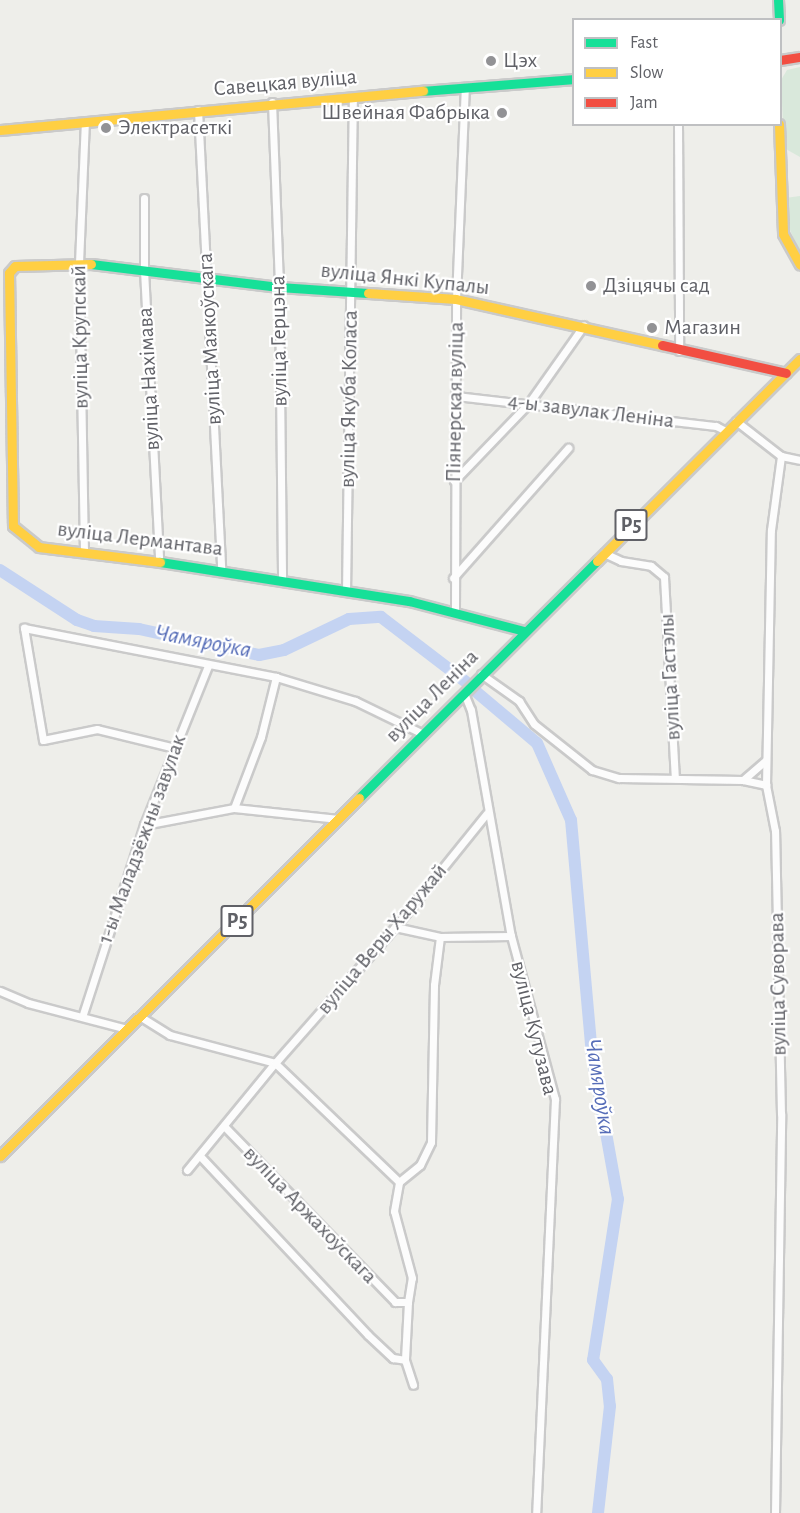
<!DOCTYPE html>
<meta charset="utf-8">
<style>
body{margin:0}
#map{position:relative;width:800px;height:1513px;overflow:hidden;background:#eeeeea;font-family:"Alegreya Sans",sans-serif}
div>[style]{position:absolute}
.green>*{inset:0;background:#d9e8db}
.river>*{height:12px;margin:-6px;padding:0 6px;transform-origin:6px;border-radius:6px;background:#c4d3f2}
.roads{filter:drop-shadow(2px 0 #cacaca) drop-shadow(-2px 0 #cacaca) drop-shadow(0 2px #cacaca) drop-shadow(0 -2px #cacaca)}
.street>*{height:7px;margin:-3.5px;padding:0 3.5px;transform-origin:3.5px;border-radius:3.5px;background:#fcfcfc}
.fast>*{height:9px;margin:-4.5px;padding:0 4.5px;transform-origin:4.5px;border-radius:4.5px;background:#16e098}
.slow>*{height:9px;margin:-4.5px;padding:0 4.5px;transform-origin:4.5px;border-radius:4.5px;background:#ffcf43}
.jam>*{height:9px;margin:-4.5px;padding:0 4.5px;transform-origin:4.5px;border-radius:4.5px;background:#f24e42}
.dots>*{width:16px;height:16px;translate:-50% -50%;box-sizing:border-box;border:3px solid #fff;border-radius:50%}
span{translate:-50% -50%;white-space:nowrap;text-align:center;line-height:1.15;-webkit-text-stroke:4.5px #fff;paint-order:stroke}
.shield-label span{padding:2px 4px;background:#fff;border:2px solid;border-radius:4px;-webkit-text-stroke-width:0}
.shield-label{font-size:21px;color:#606167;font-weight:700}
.poi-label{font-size:22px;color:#606167}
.left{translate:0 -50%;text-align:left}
.right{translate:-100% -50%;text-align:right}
.street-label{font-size:22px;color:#606167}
.water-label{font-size:24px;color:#566db8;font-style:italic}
.legend{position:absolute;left:572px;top:18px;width:210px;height:108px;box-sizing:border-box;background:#fff;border:2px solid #bfc0c2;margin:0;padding:8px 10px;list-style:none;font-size:18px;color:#606167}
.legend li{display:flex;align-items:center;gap:12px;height:30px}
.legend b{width:30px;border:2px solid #bfc0c2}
</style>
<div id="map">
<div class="green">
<div style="clip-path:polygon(800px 67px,800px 157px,784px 148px,781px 80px,787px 70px)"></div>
<div style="clip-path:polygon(800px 196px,800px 253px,787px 223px,785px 198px)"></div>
</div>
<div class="river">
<div style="left:0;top:570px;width:92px;rotate:33deg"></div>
<div style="left:77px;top:620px;width:18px;rotate:19deg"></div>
<div style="left:94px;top:626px;width:45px;rotate:3.8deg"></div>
<div style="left:139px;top:629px;width:123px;rotate:12.2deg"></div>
<div style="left:259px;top:655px;width:25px;rotate:-11deg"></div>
<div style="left:284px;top:650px;width:72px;rotate:-25.5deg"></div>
<div style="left:349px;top:619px;width:32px;rotate:-4deg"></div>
<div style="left:381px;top:617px;width:107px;rotate:37.4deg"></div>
<div style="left:474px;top:690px;width:82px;rotate:40.1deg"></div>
<div style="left:537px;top:743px;width:84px;rotate:66.2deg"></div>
<div style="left:571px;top:820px;width:236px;rotate:84.9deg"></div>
<div style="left:592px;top:1055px;width:146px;rotate:79.8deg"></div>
<div style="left:618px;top:1199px;width:163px;rotate:98.8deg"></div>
<div style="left:593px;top:1360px;width:24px;rotate:54deg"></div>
<div style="left:607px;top:1379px;width:27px;rotate:84deg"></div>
<div style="left:610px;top:1406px;width:108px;rotate:96.4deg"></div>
</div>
<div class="roads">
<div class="street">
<div style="left:272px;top:102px;width:185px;rotate:87.8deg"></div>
<div style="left:279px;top:287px;width:294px;rotate:89.4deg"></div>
<div style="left:198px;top:110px;width:460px;rotate:87.1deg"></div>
<div style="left:678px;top:124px;width:227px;rotate:89.7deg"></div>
<div style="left:144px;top:198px;width:72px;rotate:90deg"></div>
<div style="left:144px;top:270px;width:291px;rotate:87deg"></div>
<div style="left:456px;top:396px;width:262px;rotate:6.6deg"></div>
<div style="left:716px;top:426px;width:11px;rotate:27deg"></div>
<div style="left:736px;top:421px;width:57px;rotate:37.9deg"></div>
<div style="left:781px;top:456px;width:19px;rotate:12deg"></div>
<div style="left:454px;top:481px;width:108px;rotate:-46.1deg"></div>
<div style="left:529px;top:403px;width:95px;rotate:-54.8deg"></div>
<div style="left:84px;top:552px;width:289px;rotate:-91deg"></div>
<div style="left:79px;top:263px;width:141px;rotate:-87.6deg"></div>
<div style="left:604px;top:553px;width:19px;rotate:25deg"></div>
<div style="left:621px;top:561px;width:30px;rotate:9deg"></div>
<div style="left:651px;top:566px;width:17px;rotate:40deg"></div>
<div style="left:664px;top:577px;width:200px;rotate:86.9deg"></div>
<div style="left:453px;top:578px;width:174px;rotate:-48.5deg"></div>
<div style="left:346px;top:592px;width:495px;rotate:-89.2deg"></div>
<div style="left:455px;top:610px;width:311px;rotate:-89.8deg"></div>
<div style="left:456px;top:299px;width:212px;rotate:-87.6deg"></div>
<div style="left:481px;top:674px;width:47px;rotate:35.4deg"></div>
<div style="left:519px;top:701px;width:27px;rotate:57deg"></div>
<div style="left:534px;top:724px;width:74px;rotate:38.4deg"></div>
<div style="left:592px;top:770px;width:28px;rotate:17deg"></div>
<div style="left:619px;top:778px;width:124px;rotate:0.9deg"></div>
<div style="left:743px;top:780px;width:24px;rotate:12deg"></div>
<div style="left:464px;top:693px;width:18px;rotate:68deg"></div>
<div style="left:471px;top:710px;width:230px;rotate:80deg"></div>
<div style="left:511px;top:936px;width:169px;rotate:74.9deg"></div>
<div style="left:555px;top:1099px;width:414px;rotate:92.6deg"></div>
<div style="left:175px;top:748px;width:80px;rotate:-166.3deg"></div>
<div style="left:97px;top:729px;width:55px;rotate:168.5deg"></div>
<div style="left:43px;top:740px;width:114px;rotate:-99.6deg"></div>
<div style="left:24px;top:628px;width:257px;rotate:11deg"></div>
<div style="left:276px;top:677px;width:83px;rotate:16.9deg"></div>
<div style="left:355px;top:701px;width:76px;rotate:25.9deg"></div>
<div style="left:743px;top:780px;width:30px;rotate:-41deg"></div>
<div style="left:234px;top:808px;width:105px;rotate:6deg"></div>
<div style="left:144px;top:825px;width:92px;rotate:-10.7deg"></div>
<div style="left:234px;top:808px;width:76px;rotate:-69.2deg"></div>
<div style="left:261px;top:737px;width:62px;rotate:-76deg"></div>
<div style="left:395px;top:927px;width:46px;rotate:12.5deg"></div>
<div style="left:440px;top:937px;width:71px;rotate:-0.8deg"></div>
<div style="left:0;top:991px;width:30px;rotate:23deg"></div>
<div style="left:28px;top:1003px;width:102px;rotate:14.7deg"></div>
<div style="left:83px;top:1014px;width:199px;rotate:-72.1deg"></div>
<div style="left:144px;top:825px;width:171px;rotate:-68.1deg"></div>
<div style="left:141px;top:1017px;width:34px;rotate:32deg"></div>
<div style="left:170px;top:1035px;width:109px;rotate:14.9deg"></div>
<div style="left:275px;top:1063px;width:172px;rotate:43.8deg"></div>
<div style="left:225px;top:1127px;width:244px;rotate:45.8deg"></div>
<div style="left:395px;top:1302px;width:13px"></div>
<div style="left:408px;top:1302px;width:24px;rotate:-81deg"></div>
<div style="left:412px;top:1278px;width:69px;rotate:-105deg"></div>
<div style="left:394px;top:1211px;width:29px;rotate:-80deg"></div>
<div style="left:399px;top:1182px;width:27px;rotate:-39deg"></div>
<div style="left:420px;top:1165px;width:25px;rotate:-64deg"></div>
<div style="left:431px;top:1142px;width:157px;rotate:-88.9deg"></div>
<div style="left:434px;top:985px;width:48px;rotate:-82.9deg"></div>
<div style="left:200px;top:1156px;width:245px;rotate:46.8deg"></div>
<div style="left:368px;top:1335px;width:34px;rotate:43deg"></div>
<div style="left:393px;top:1358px;width:12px;rotate:9deg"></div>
<div style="left:187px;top:1170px;width:139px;rotate:-50.6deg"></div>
<div style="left:275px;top:1063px;width:181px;rotate:-48.6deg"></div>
<div style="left:395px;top:927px;width:146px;rotate:-51.1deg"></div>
<div style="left:408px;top:1302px;width:58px;rotate:93deg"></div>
<div style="left:405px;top:1360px;width:26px;rotate:72deg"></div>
<div style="left:775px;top:1513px;width:399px;rotate:-89.1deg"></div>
<div style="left:781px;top:1114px;width:283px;rotate:-91.2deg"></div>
<div style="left:775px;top:831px;width:47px;rotate:-101.1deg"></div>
<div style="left:766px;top:785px;width:255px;rotate:-88.9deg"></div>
<div style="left:771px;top:530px;width:75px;rotate:-82.3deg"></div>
</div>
<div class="fast">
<div style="left:778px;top:0;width:20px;rotate:87deg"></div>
<div style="left:423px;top:91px;width:151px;rotate:-4.5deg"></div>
<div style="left:91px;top:264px;width:189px;rotate:7deg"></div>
<div style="left:279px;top:287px;width:89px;rotate:3.9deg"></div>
<div style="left:160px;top:562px;width:252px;rotate:8.9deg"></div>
<div style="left:409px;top:601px;width:119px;rotate:14.6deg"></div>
<div style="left:359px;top:798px;width:336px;rotate:-44.9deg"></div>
</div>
<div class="slow">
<div style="left:779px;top:124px;width:110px;rotate:87.9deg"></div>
<div style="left:783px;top:234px;width:35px;rotate:61deg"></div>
<div style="left:0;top:130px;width:425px;rotate:-5.3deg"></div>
<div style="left:91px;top:264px;width:76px;rotate:178.5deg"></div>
<div style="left:15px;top:266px;width:9px;rotate:131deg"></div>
<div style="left:9px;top:273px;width:253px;rotate:89.1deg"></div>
<div style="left:13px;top:526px;width:33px;rotate:39deg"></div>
<div style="left:39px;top:547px;width:122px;rotate:7.1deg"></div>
<div style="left:368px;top:293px;width:88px;rotate:3.9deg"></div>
<div style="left:456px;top:299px;width:211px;rotate:12.6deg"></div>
<div style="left:597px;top:561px;width:286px;rotate:-44.9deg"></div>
<div style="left:0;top:1156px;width:507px;rotate:-44.92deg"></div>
</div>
<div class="jam">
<div style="left:780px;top:60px;width:20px;rotate:-9deg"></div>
<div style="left:662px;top:345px;width:127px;rotate:12.7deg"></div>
</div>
</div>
<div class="dots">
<div style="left:491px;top:61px;background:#929295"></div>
<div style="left:502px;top:113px;background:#929295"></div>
<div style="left:106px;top:128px;background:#929295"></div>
<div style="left:591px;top:286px;background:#929295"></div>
<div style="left:652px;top:328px;background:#929295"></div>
</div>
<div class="shield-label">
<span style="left:631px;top:525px">Р5</span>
<span style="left:237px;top:921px">Р5</span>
</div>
<div class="poi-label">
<span class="left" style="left:503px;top:61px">Цэх</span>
<span class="right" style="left:490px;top:113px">Швейная Фабрыка</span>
<span class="left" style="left:118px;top:128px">Электрасеткі</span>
<span class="left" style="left:603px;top:286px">Дзіцячы сад</span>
<span class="left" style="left:664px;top:328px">Магазин</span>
</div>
<div class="street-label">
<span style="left:285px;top:83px;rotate:-5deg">Савецкая вуліца</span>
<span style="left:405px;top:279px;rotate:6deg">вуліца Янкі Купалы</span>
<span style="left:80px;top:337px;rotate:-91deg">вуліца Крупскай</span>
<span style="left:210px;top:339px;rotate:-93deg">вуліца Маякоўскага</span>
<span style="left:279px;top:341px;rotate:-91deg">вуліца Герцэна</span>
<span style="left:149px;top:379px;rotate:-93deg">вуліца Нахімава</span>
<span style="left:349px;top:399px;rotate:-89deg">вуліца Якуба Коласа</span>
<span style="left:455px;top:402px;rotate:-89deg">Піянерская вуліца</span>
<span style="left:591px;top:411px;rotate:7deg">4-ы завулак Леніна</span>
<span style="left:140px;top:539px;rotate:7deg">вуліца Лермантава</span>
<span style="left:670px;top:677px;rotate:-93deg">вуліца Гастэлы</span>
<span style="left:432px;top:696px;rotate:-45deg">вуліца Леніна</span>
<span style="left:142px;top:839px;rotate:-70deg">1-ы Маладзёжны завулак</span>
<span style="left:382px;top:939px;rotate:-50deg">вуліца Веры Харужай</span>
<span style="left:778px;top:984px;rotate:-91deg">вуліца Суворава</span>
<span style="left:534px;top:1028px;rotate:76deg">вуліца Кутузава</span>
<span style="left:310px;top:1215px;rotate:46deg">вуліца Аржахоўскага</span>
</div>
<div class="water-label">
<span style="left:203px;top:642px;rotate:11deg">Чамяроўка</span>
<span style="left:599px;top:1087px;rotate:81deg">Чамяроўка</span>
</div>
<ul class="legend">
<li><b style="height:8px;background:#16e098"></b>Fast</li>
<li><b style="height:8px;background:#ffcf43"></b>Slow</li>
<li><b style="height:8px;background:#f24e42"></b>Jam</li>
</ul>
</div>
